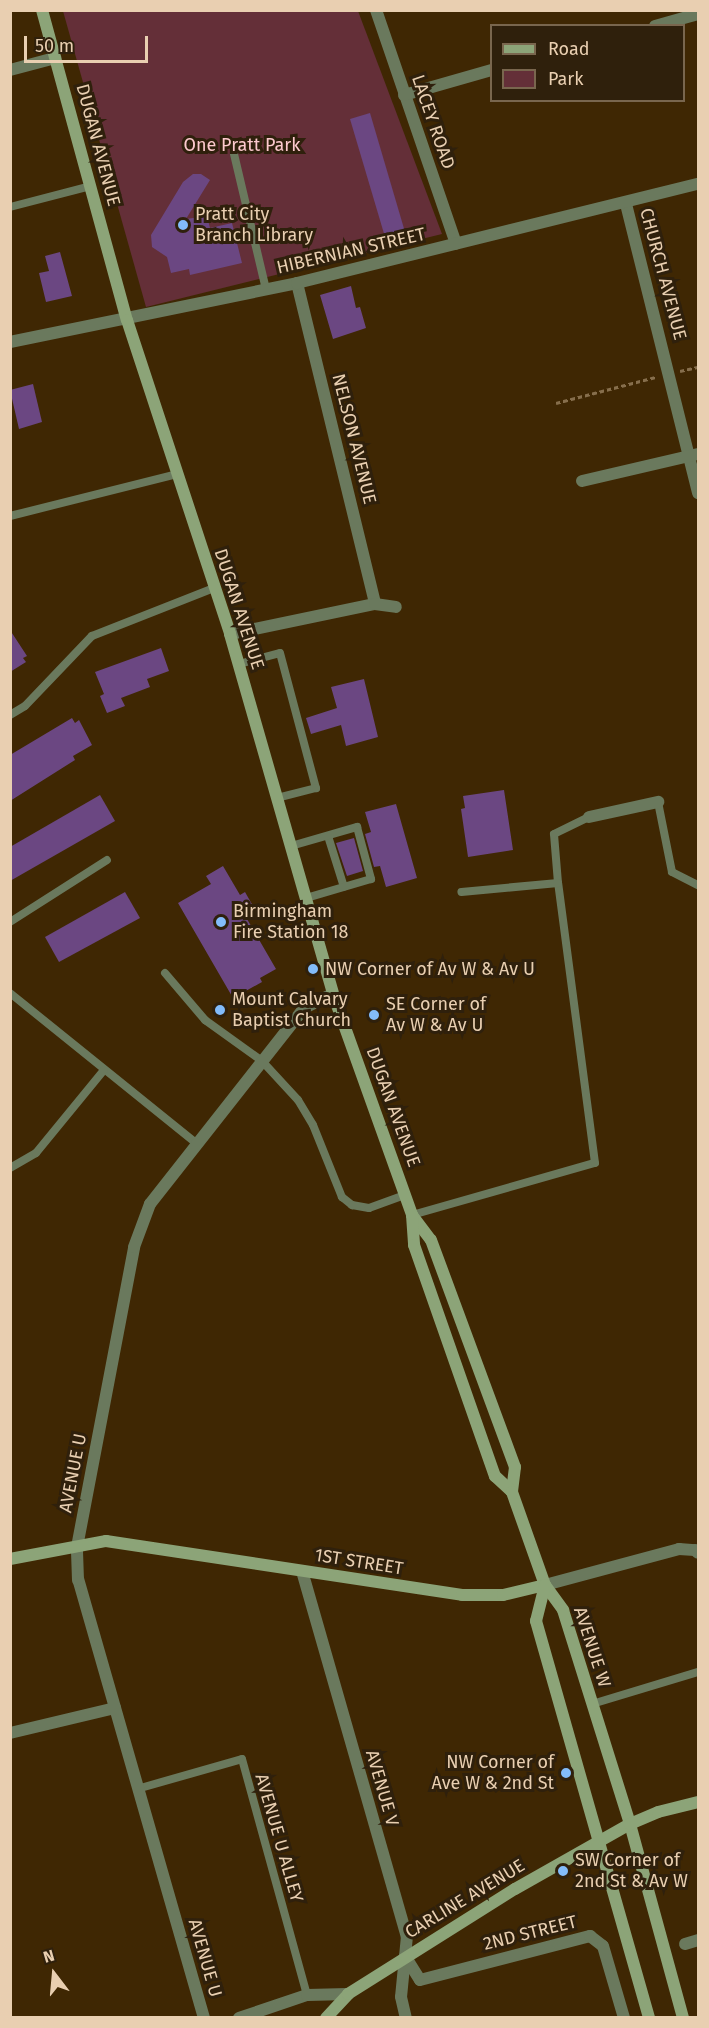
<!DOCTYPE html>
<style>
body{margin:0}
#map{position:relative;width:709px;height:2028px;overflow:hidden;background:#3f2703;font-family:"Fira Sans",sans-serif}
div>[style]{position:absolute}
.green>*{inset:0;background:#642f38}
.building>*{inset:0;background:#6b4782}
.path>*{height:3px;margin-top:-1.5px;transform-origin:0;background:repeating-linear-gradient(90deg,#866e4c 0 4.5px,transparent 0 7.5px)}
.lane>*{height:8px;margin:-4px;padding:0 4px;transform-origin:4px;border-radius:4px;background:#6a795d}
.street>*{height:12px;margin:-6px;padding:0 6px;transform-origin:6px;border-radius:6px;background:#6a795d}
.secondary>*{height:12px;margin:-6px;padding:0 6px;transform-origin:6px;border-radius:6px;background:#8ca478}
.dots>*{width:16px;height:16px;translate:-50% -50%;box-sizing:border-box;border:3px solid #2f200c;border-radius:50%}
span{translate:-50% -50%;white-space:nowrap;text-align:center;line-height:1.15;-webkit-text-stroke:6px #2f200c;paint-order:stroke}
.street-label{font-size:18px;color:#e9cfb1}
.park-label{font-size:18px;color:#fdc9ce}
.poi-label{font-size:18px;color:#e9cfb1}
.left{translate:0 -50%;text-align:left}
.right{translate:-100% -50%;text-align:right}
.frame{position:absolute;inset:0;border:12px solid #e9cfb1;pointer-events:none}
.legend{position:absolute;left:490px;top:24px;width:195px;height:78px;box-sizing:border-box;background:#2f200c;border:2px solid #79664e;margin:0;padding:8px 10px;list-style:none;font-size:18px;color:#e9cfb1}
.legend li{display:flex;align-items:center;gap:12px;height:30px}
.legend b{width:30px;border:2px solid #79664e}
.north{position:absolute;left:24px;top:1944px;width:60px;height:60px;-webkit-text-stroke:4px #2f200c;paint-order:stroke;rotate:344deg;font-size:16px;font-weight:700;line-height:24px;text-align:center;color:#e9cfb1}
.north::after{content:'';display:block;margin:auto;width:21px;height:27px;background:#e9cfb1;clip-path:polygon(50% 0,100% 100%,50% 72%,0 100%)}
.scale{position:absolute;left:24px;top:36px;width:124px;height:27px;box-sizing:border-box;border:3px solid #e9cfb1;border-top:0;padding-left:8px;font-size:18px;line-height:21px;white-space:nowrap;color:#e9cfb1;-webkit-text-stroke:4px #2f200c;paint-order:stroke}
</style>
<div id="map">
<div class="green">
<div style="clip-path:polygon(63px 11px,358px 11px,442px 234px,146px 307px)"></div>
</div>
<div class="building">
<div style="clip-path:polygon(370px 113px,405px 232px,385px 237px,350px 119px)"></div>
<div style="clip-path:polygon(193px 174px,201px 174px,210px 180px,186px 219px,207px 216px,210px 228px,232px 223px,242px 263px,190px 275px,189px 269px,171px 273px,167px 257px,152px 247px,151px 235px,183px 182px)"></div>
<div style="clip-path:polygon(60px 252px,72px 296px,46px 302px,39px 273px,49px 271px,45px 256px)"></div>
<div style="clip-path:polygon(351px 286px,356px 308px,360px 307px,366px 328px,333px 339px,320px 295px)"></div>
<div style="clip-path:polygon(33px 384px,42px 422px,19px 429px,10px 390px)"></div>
<div style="clip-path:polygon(10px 630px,27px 656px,23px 658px,26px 662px,10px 672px)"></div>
<div style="clip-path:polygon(161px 648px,169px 671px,147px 679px,150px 687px,121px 698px,125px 706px,107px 713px,100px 696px,104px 694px,95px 672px)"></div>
<div style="clip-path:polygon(364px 679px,378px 737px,346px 746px,341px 725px,311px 734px,306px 718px,337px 708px,331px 687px)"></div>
<div style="clip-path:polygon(72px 718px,75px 723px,79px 720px,92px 745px,73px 756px,75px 760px,10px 801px,10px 755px)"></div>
<div style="clip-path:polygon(504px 790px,513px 850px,468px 857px,461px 809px,465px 808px,463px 796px)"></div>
<div style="clip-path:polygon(100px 795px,115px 821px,10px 881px,10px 847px)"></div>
<div style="clip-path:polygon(396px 804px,417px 878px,386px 887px,380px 866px,374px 867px,365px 834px,371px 832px,365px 812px)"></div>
<div style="clip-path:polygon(354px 838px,363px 871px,347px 876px,336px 843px)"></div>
<div style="clip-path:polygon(223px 866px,240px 895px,245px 892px,253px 906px,243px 912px,276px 969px,260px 978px,262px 982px,233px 998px,178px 903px,211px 884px,206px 876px)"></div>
<div style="clip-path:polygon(125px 892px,140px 918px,59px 962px,45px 937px)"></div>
</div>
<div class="path">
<div style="left:680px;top:371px;width:18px;rotate:-13deg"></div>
<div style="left:556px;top:403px;width:103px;rotate:-14.6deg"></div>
</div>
<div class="lane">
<div style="left:234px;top:154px;width:139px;rotate:76.7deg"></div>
<div style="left:10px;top:207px;width:84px;rotate:-14.5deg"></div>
<div style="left:10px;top:516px;width:172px;rotate:-14.1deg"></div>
<div style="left:239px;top:664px;width:42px;rotate:-15deg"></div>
<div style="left:280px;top:653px;width:140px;rotate:75.1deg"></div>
<div style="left:316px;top:788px;width:40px;rotate:165.6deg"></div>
<div style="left:10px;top:715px;width:17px;rotate:-31deg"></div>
<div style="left:25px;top:706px;width:97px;rotate:-46.3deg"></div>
<div style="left:92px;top:636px;width:131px;rotate:-21.5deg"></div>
<div style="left:658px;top:802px;width:71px;rotate:78.7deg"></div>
<div style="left:672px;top:872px;width:29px;rotate:27deg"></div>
<div style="left:328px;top:836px;width:53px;rotate:72.6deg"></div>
<div style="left:291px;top:846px;width:69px;rotate:-16.1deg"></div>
<div style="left:357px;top:827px;width:54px;rotate:74.9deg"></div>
<div style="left:371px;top:879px;width:68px;rotate:163.7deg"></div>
<div style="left:558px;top:883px;width:49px;rotate:-94.7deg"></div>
<div style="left:554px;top:834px;width:39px;rotate:-26deg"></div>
<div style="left:10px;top:922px;width:115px;rotate:-32.6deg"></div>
<div style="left:165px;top:973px;width:62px;rotate:49.6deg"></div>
<div style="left:205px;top:1020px;width:70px;rotate:35.7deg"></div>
<div style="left:262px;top:1061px;width:53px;rotate:47.3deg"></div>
<div style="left:298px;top:1100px;width:29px;rotate:59deg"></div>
<div style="left:313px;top:1125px;width:78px;rotate:68.1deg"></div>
<div style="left:342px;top:1197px;width:13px;rotate:39deg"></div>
<div style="left:352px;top:1205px;width:17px;rotate:10deg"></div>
<div style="left:369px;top:1208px;width:38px;rotate:-20deg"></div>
<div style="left:10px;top:993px;width:240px;rotate:38.9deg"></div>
<div style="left:10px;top:1168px;width:30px;rotate:-30deg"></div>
<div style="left:36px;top:1153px;width:107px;rotate:-50.7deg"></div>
<div style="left:412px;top:1215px;width:190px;rotate:-15.9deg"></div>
<div style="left:595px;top:1163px;width:282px;rotate:-97.5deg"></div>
<div style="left:558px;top:883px;width:97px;rotate:174.7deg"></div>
<div style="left:592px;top:1704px;width:111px;rotate:-16.8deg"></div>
<div style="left:137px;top:1789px;width:109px;rotate:-15.9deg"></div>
<div style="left:242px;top:1759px;width:245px;rotate:74.6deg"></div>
</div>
<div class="street">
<div style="left:376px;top:10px;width:247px;rotate:71.1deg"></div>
<div style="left:655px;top:26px;width:45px;rotate:-15.6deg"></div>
<div style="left:10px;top:70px;width:47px;rotate:-14.9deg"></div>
<div style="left:404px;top:95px;width:91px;rotate:-15.9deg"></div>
<div style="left:626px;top:204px;width:298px;rotate:76deg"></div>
<div style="left:297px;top:283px;width:330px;rotate:76.3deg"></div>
<div style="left:10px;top:342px;width:293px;rotate:-11.6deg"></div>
<div style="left:297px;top:283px;width:413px;rotate:-13.9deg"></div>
<div style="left:582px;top:481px;width:119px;rotate:-13.1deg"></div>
<div style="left:230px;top:634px;width:148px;rotate:-11.7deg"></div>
<div style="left:375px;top:604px;width:21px;rotate:8deg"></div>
<div style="left:589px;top:817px;width:71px;rotate:-12.3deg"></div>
<div style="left:302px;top:1571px;width:380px;rotate:74deg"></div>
<div style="left:407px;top:1936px;width:61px;rotate:95.6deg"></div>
<div style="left:401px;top:1997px;width:22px;rotate:77deg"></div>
<div style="left:545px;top:1585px;width:139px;rotate:-15deg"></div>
<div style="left:679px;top:1549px;width:16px;rotate:4deg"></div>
<div style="left:695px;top:1550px;width:4px;rotate:45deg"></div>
<div style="left:10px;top:1733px;width:108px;rotate:-13.4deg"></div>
<div style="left:685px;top:1944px;width:14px;rotate:-17deg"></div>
<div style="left:405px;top:1956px;width:28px;rotate:58deg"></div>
<div style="left:420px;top:1980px;width:176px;rotate:-14.5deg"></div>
<div style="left:590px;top:1936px;width:16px;rotate:38deg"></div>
<div style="left:603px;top:1946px;width:75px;rotate:73.7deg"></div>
<div style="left:204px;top:2018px;width:456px;rotate:-106deg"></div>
<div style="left:78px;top:1580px;width:33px;rotate:-92deg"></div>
<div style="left:77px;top:1547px;width:305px;rotate:-79.2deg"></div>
<div style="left:134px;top:1247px;width:46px;rotate:-69.6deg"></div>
<div style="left:150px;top:1204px;width:249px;rotate:-51.8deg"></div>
<div style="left:304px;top:1008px;width:32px;rotate:-26deg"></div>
<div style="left:239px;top:2018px;width:72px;rotate:-18.7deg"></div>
<div style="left:307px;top:1995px;width:41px;rotate:-1.4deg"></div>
</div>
<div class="secondary">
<div style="left:42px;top:10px;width:321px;rotate:74.7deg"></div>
<div style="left:127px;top:320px;width:330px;rotate:71.8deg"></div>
<div style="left:230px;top:634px;width:374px;rotate:74deg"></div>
<div style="left:333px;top:994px;width:235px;rotate:70.3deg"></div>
<div style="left:412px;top:1215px;width:31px;rotate:53deg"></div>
<div style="left:431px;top:1240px;width:242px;rotate:69.7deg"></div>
<div style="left:515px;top:1467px;width:25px;rotate:97deg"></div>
<div style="left:412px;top:1215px;width:30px;rotate:86deg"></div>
<div style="left:414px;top:1245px;width:245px;rotate:70.7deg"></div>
<div style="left:495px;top:1476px;width:23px;rotate:43deg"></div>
<div style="left:512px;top:1492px;width:99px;rotate:70.5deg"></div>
<div style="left:545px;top:1585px;width:31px;rotate:54deg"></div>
<div style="left:563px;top:1610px;width:224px;rotate:72.6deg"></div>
<div style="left:630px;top:1824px;width:201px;rotate:74.7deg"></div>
<div style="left:10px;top:1559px;width:98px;rotate:-10.6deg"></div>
<div style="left:106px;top:1541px;width:360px;rotate:8.6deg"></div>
<div style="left:462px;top:1595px;width:41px"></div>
<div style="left:503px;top:1595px;width:43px;rotate:-13.4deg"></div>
<div style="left:545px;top:1585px;width:37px;rotate:104deg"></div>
<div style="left:536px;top:1621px;width:413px;rotate:74.1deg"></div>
<div style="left:326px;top:2018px;width:33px;rotate:-47deg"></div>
<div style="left:348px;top:1994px;width:197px;rotate:-32.2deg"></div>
<div style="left:515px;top:1889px;width:132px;rotate:-29.5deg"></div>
<div style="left:630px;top:1824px;width:30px;rotate:-23deg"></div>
<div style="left:658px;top:1812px;width:41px;rotate:-14deg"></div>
</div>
<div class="dots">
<div style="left:183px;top:225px;background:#83bcfa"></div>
<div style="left:221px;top:922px;background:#83bcfa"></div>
<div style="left:313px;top:969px;background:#83bcfa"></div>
<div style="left:220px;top:1010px;background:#83bcfa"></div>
<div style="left:374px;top:1015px;background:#83bcfa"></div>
<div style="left:566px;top:1773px;background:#83bcfa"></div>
<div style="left:563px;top:1871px;background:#83bcfa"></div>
</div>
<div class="street-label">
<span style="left:433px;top:122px;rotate:71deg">LACEY ROAD</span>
<span style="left:98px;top:145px;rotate:75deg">DUGAN AVENUE</span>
<span style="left:351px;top:251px;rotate:-13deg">HIBERNIAN STREET</span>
<span style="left:663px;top:274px;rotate:75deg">CHURCH AVENUE</span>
<span style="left:354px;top:439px;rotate:76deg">NELSON AVENUE</span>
<span style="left:239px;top:609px;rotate:72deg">DUGAN AVENUE</span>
<span style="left:393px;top:1107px;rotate:70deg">DUGAN AVENUE</span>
<span style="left:73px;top:1473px;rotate:-79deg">AVENUE U</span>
<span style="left:359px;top:1562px;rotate:9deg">1ST STREET</span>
<span style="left:592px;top:1647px;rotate:72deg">AVENUE W</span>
<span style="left:382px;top:1788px;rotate:74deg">AVENUE V</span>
<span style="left:279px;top:1838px;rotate:74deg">AVENUE U ALLEY</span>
<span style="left:465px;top:1899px;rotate:-31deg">CARLINE AVENUE</span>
<span style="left:530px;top:1933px;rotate:-14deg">2ND STREET</span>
<span style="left:205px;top:1958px;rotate:74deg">AVENUE U</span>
</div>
<div class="park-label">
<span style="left:242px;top:145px">One Pratt Park</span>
</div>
<div class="poi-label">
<span class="left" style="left:195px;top:225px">Pratt City<br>Branch Library</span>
<span class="left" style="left:233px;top:922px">Birmingham<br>Fire Station 18</span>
<span class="left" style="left:325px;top:969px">NW Corner of Av W &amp; Av U</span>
<span class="left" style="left:232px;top:1010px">Mount Calvary<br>Baptist Church</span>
<span class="left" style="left:386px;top:1015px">SE Corner of<br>Av W &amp; Av U</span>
<span class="right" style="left:554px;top:1773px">NW Corner of<br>Ave W &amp; 2nd St</span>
<span class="left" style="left:575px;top:1871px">SW Corner of<br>2nd St &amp; Av W</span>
</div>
<div class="frame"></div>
<ul class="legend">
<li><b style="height:8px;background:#8ca478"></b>Road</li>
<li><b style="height:16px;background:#642f38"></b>Park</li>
</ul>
<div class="north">N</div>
<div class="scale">50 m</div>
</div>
